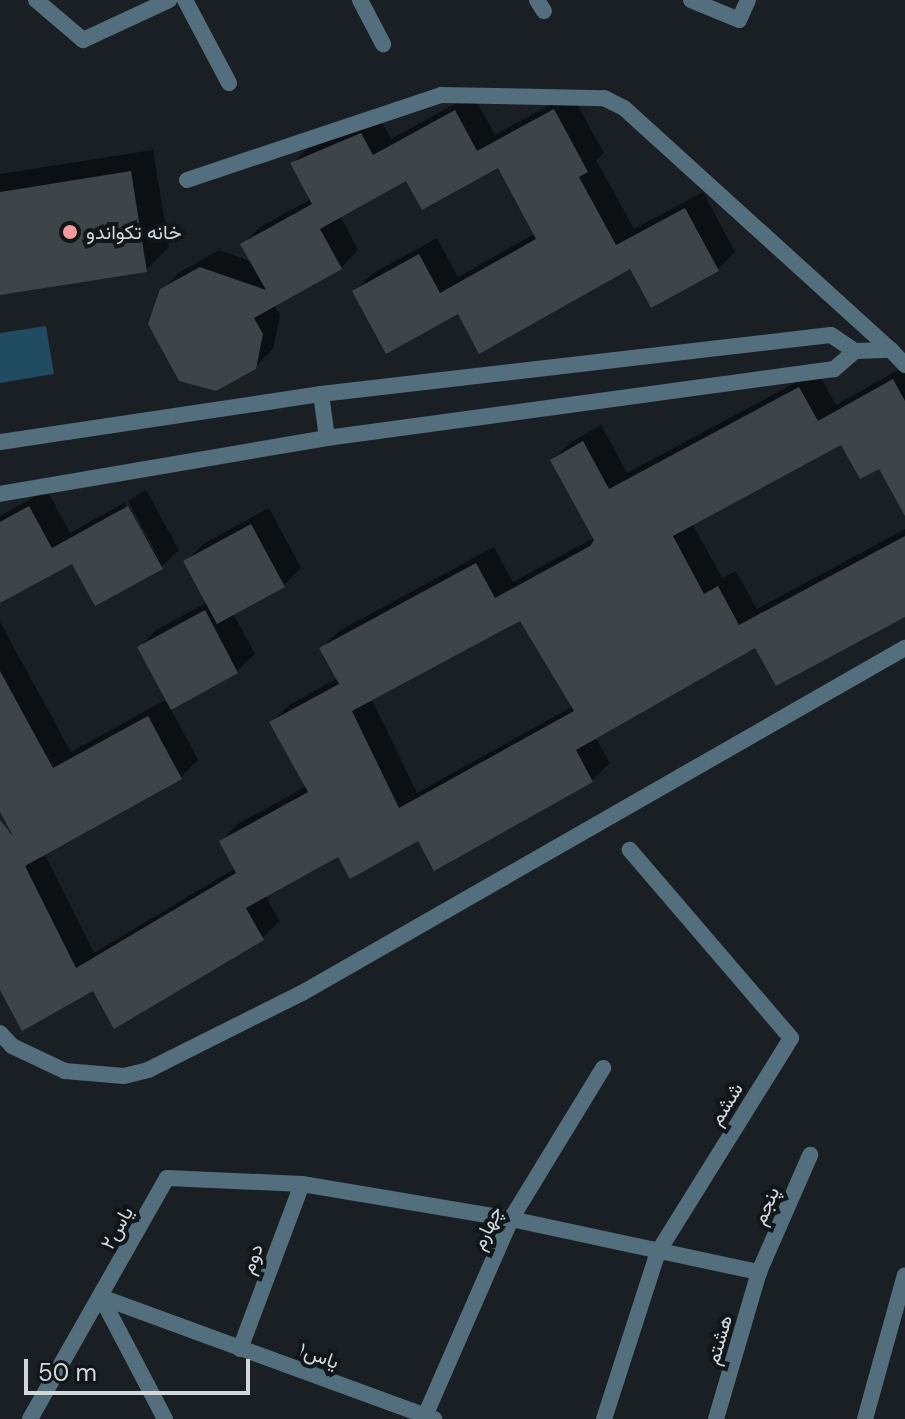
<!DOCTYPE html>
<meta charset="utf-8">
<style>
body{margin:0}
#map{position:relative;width:905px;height:1419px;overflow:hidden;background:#191f22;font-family:"DM Sans",Vazirmatn,sans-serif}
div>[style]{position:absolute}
.green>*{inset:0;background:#204b60}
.shadow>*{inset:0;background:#0007}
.building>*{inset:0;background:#3e4548}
.minor>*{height:16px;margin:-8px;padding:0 8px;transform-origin:8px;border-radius:8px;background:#536f7e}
.dots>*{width:22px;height:22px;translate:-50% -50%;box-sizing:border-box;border:4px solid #101619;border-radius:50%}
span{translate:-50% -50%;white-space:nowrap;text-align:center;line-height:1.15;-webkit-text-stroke:8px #101619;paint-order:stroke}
.poi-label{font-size:20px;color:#d3d7d9}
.left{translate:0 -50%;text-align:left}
.street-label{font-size:20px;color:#d3d7d9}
.scale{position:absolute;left:24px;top:1359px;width:226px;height:36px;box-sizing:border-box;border:4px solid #d3d7d9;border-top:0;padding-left:10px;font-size:24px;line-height:28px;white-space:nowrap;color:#d3d7d9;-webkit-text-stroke:6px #101619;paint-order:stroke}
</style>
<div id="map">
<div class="green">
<div style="clip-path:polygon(46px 326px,54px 374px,0 383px,0 333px)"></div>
</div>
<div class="shadow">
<div style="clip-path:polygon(571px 93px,604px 153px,596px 160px,634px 229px,703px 192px,735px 252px,718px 269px,631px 266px,458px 312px,354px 292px,372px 274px,437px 238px,458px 277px,536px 233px,498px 165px,407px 179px,340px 216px,358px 250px,341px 268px,274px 305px,280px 316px,273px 349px,255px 367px,162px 290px,180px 272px,219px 250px,253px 262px,243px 244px,260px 227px,311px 199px,292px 164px,310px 146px,379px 117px,391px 139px,473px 94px,495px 135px)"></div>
<div style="clip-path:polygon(153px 150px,169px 247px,146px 270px,0 293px,0 174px)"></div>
<div style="clip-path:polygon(evenodd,905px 366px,905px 511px,880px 466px,842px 443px,692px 523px,722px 578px,736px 571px,757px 609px,905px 529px,905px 614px,756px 645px,595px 737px,610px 763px,592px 780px,435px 868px,419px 838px,339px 854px,265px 895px,280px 921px,262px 938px,94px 989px,0 983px,0 837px,12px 830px,0 808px,0 622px,71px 752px,167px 699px,139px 648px,156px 630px,208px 602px,186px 562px,203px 544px,269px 508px,301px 568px,284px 585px,233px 613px,255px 654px,237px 671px,170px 708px,198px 760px,181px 777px,44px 853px,94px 953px,236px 868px,221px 841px,238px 824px,307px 786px,272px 722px,289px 705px,338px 678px,321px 648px,339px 631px,494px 547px,513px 582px,595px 537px,552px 460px,570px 443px,601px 425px,627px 473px,817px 371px,836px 405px,905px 366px,521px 618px,573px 706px,417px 793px,371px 698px,521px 618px)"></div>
<div style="clip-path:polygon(47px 490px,70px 533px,124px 503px,163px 565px,128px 501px,146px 490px,179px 550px,161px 567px,73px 561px,0 601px,0 516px)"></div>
</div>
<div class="building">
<div style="clip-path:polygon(554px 109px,588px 172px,579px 177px,616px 245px,685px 208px,719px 271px,651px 308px,630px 269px,479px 354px,458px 314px,386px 354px,352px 291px,419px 254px,440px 293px,536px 239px,498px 168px,422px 210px,406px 181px,320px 229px,342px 269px,254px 318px,263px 334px,256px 369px,216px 391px,179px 381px,148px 324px,160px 289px,200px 267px,266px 290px,240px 244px,312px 204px,290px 163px,361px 133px,373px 155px,455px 110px,477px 151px)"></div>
<div style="clip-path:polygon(131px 171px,147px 272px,0 295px,0 192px)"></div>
<div style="clip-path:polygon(evenodd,893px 379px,905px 401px,905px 516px,879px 469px,860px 479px,841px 445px,673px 536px,704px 594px,718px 586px,739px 625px,905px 536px,905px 617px,776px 686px,755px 648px,576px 750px,593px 782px,434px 871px,418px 841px,350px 879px,338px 857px,246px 908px,264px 940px,114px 1029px,93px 991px,22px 1031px,0 990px,0 820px,13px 836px,0 812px,0 671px,53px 768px,148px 716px,182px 779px,25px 866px,76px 968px,236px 873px,219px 841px,308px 792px,269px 722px,339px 684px,319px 648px,476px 563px,495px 598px,590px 546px,594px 540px,550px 460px,583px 441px,609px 489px,799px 387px,818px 421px,893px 379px,520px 621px,574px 711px,399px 808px,352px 711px,520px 621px)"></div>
<div style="clip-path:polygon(29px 506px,52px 548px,128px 506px,163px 569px,95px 606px,72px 564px,0 603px,0 522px)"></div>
<div style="clip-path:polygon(251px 524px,285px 587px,217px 624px,183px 561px)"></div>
<div style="clip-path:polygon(205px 610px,238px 673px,171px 710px,137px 647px)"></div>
</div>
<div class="minor">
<div style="left:36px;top:0;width:62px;rotate:40.4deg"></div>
<div style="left:83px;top:40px;width:95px;rotate:-24.9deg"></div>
<div style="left:185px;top:0;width:94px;rotate:62.1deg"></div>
<div style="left:360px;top:0;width:50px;rotate:62.4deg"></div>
<div style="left:537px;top:0;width:13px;rotate:58deg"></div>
<div style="left:691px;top:0;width:52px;rotate:22.6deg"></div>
<div style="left:739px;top:20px;width:22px;rotate:-66deg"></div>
<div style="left:187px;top:180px;width:268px;rotate:-18.5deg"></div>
<div style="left:441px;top:95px;width:163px;rotate:1.1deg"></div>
<div style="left:604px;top:98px;width:22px;rotate:27deg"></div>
<div style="left:624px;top:108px;width:360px;rotate:42.2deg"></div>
<div style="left:855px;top:351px;width:36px;rotate:-2deg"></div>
<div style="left:891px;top:350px;width:21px;rotate:47deg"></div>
<div style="left:321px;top:394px;width:44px;rotate:82.2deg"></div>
<div style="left:0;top:442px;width:325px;rotate:-8.5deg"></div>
<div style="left:321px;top:394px;width:513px;rotate:-6.6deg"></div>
<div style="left:831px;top:335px;width:29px;rotate:34deg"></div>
<div style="left:855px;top:351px;width:28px;rotate:139deg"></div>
<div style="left:834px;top:369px;width:512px;rotate:172.25deg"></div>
<div style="left:327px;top:438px;width:332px;rotate:170.3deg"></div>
<div style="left:0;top:1033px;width:18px;rotate:47deg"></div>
<div style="left:12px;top:1046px;width:59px;rotate:25.3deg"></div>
<div style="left:65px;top:1071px;width:59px;rotate:4.8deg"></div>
<div style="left:124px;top:1076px;width:25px;rotate:-14deg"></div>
<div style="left:148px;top:1070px;width:172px;rotate:-26.6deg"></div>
<div style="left:302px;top:993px;width:695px;rotate:-29.78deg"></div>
<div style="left:101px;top:1297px;width:355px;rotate:20.1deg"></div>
<div style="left:101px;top:1297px;width:138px;rotate:62.3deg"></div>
<div style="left:240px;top:1349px;width:176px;rotate:-69.4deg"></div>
<div style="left:425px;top:1416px;width:215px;rotate:-66.4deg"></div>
<div style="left:511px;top:1219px;width:177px;rotate:-58.6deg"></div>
<div style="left:30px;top:1419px;width:277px;rotate:-60.4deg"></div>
<div style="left:167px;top:1178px;width:135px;rotate:2.5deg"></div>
<div style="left:302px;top:1184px;width:212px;rotate:9.5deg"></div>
<div style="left:511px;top:1219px;width:254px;rotate:12.1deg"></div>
<div style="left:604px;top:1419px;width:176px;rotate:-72.1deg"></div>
<div style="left:658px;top:1252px;width:252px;rotate:-58.1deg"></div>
<div style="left:791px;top:1038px;width:248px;rotate:-130.6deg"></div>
<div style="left:716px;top:1419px;width:153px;rotate:-73.7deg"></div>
<div style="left:759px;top:1272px;width:128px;rotate:-66.4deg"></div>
<div style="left:865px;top:1419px;width:149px;rotate:-74.5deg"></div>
</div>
<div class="dots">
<div style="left:70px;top:232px;background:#f59b99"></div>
</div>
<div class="poi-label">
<span class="left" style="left:86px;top:232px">خانه تکواندو</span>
</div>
<div class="street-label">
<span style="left:726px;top:1104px;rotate:-58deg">ششم</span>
<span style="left:766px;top:1206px;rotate:-67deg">پنجم</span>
<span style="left:117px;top:1228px;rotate:-61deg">یاس۲</span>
<span style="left:487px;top:1228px;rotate:-65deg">چهارم</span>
<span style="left:252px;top:1259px;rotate:-69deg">دوم</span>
<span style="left:719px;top:1340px;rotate:-74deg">هشتم</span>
<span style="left:319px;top:1356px;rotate:20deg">یاس۱</span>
</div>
<div class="scale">50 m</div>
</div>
